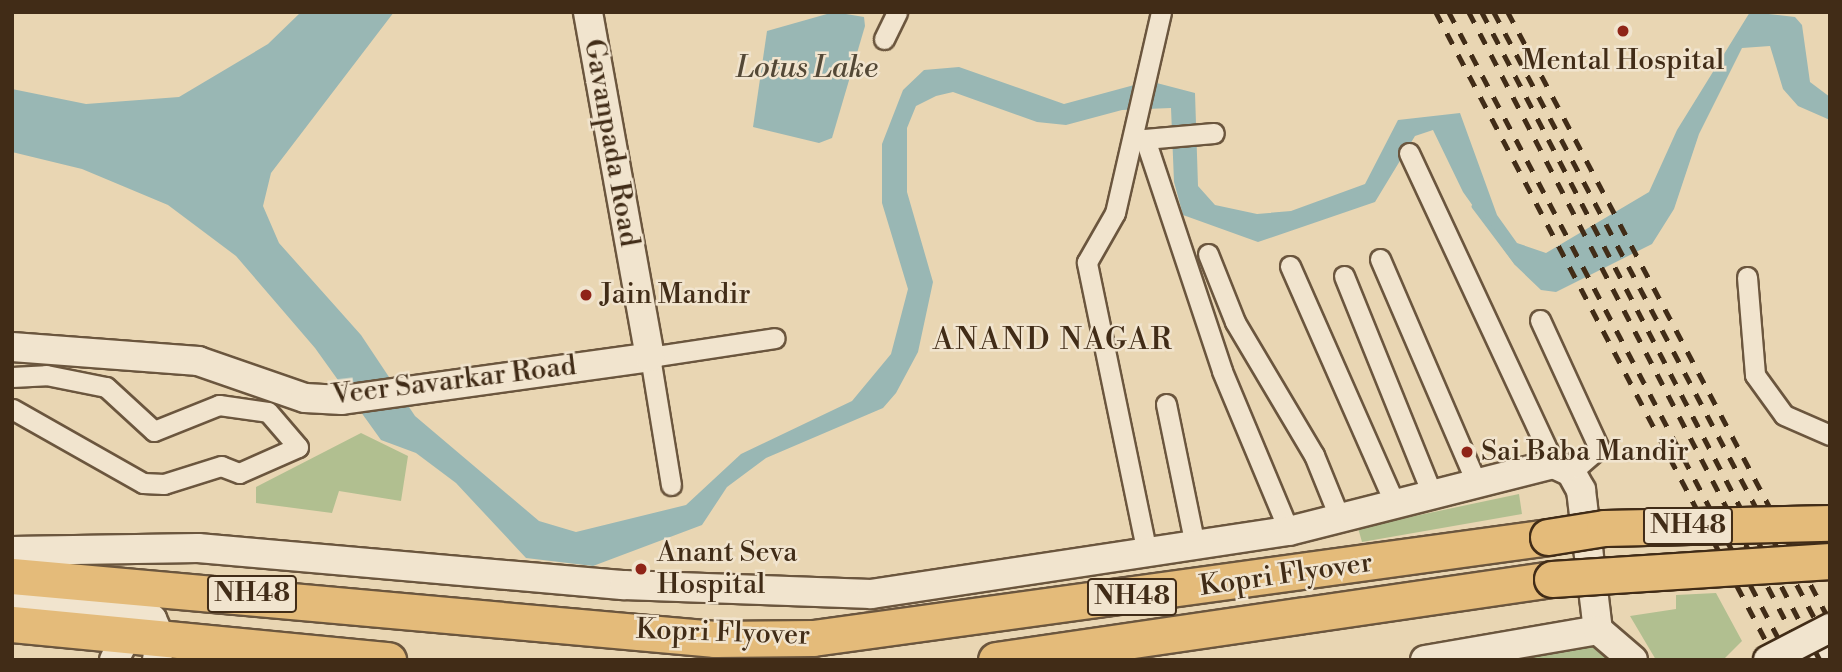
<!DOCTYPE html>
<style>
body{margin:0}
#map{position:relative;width:1842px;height:672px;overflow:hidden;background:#e9d6b3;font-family:"Libre Bodoni",serif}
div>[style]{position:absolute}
.green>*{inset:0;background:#b1bf90}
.water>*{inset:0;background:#99b7b4}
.stream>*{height:4.5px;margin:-2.25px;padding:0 2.25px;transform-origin:2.25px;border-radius:2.25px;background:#99b7b4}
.roads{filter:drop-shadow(2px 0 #6b563e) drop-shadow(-2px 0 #6b563e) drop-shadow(0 2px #6b563e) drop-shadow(0 -2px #6b563e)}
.street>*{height:19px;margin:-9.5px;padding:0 9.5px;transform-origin:9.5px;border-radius:9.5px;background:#f1e4ce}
.secondary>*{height:28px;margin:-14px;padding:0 14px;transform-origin:14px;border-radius:14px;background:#f1e4ce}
.highway>*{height:35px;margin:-17.5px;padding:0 17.5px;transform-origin:17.5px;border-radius:17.5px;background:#e4bb7a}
.rail>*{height:4.5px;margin-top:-2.25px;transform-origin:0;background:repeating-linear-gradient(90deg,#412c17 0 12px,transparent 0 24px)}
.bridges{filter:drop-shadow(2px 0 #412c17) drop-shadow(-2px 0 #412c17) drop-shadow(0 2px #412c17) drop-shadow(0 -2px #412c17)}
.secondary-bridge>*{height:28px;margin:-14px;padding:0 14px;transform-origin:14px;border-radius:14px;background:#f1e4ce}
.highway-bridge>*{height:35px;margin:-17.5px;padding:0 17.5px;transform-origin:17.5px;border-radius:17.5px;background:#e4bb7a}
.dots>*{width:19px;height:19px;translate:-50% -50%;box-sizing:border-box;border:4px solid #f1e4ce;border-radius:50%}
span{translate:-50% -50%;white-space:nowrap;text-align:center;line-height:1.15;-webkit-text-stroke:5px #f1e4ce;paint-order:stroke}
.shield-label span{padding:2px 5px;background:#f1e4ce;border:2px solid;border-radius:5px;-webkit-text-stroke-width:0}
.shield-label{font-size:26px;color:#412c17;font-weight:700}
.poi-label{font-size:28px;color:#412c17}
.left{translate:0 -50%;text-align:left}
.street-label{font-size:28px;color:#412c17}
.water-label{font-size:30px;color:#534836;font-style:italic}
.neighbourhood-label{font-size:30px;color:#412c17;letter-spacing:2px}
.frame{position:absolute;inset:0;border:14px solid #412c17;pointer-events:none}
</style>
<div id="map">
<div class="green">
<div style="clip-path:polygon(361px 433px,408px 456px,401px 501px,339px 491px,332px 513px,256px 503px,256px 487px)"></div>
<div style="clip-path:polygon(1519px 494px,1522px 514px,1362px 542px,1358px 528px)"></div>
<div style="clip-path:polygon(1716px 593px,1742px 641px,1723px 660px,1656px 660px,1630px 616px,1676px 609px,1676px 595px)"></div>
<div style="clip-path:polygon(1595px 641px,1618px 660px,1502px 660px)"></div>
</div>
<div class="water">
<div style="clip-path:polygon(301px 12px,394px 12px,271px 173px,263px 206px,279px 243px,361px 335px,415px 416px,539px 521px,576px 532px,686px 505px,741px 454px,852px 401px,891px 354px,908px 289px,882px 203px,882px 144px,903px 90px,924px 70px,959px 67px,1064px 104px,1149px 81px,1195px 93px,1198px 186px,1215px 205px,1257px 214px,1291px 211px,1365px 184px,1398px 120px,1460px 113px,1497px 215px,1517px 243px,1546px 253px,1649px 192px,1677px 130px,1750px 12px,1795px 17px,1802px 25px,1810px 82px,1830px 97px,1830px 120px,1798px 106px,1783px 89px,1770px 46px,1742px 48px,1699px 134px,1674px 209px,1652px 244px,1556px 292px,1541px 290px,1515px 265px,1463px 192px,1433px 130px,1415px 136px,1375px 202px,1258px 242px,1183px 215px,1174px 182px,1171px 108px,1122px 110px,1066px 125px,1037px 122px,953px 92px,936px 96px,916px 106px,907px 128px,907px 192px,933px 282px,918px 352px,896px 393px,883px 408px,766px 458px,727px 487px,702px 525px,593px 566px,526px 558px,456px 483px,416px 453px,381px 440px,315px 348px,236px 256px,168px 205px,82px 169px,12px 152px,12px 89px,86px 104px,179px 97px,268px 44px)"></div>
<div style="clip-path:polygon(834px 12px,864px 17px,865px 26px,832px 138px,819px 143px,753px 127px,767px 31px)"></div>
</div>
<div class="stream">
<div style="left:1474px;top:206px;width:70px;rotate:53.1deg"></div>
</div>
<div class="roads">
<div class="street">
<div style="left:884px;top:39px;width:30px;rotate:-64deg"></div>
<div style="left:1145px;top:139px;width:244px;rotate:71.6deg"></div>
<div style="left:1222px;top:371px;width:173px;rotate:67.3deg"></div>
<div style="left:1133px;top:140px;width:81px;rotate:-4.9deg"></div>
<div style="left:1409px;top:153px;width:343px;rotate:65deg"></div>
<div style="left:1208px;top:254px;width:73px;rotate:68.3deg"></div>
<div style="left:1235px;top:322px;width:155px;rotate:59.3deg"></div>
<div style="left:1314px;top:455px;width:69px;rotate:67.9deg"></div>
<div style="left:1380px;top:259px;width:245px;rotate:66.7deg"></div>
<div style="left:1290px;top:266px;width:260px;rotate:66.2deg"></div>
<div style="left:1344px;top:276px;width:235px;rotate:68deg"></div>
<div style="left:1747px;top:277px;width:98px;rotate:85.3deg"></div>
<div style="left:1755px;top:375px;width:49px;rotate:54.1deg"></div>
<div style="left:1784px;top:415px;width:50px;rotate:23.5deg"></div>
<div style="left:1540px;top:320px;width:141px;rotate:65.3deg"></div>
<div style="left:1599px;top:448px;width:37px;rotate:139deg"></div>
<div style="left:12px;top:377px;width:34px;rotate:-3deg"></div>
<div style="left:46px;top:375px;width:61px;rotate:11.3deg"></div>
<div style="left:106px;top:387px;width:65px;rotate:42.5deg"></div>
<div style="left:154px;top:431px;width:70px;rotate:-21.8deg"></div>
<div style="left:219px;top:405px;width:49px;rotate:8.1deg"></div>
<div style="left:268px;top:412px;width:46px;rotate:49.4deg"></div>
<div style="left:298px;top:447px;width:64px;rotate:156.2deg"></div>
<div style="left:239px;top:473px;width:19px;rotate:-159deg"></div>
<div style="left:221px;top:466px;width:60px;rotate:162.5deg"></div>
<div style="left:164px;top:484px;width:21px;rotate:-177deg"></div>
<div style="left:143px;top:483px;width:150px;rotate:-150.5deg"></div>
<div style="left:1166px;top:404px;width:144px;rotate:78.4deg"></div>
<div style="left:671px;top:485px;width:130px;rotate:-99.3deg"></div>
<div style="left:650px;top:357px;width:126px;rotate:-8.6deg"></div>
<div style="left:1147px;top:553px;width:297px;rotate:-101.7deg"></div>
<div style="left:1087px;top:262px;width:56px;rotate:-60.3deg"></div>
<div style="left:1115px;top:213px;width:206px;rotate:-77.1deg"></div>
</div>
<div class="secondary">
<div style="left:12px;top:347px;width:187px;rotate:4.3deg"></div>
<div style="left:198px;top:361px;width:113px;rotate:19.1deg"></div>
<div style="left:305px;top:398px;width:37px;rotate:3deg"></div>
<div style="left:342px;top:400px;width:311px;rotate:-7.9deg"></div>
<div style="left:650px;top:357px;width:351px;rotate:-100.2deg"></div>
<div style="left:12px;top:551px;width:186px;rotate:-0.9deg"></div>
<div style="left:198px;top:548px;width:428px;rotate:5deg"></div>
<div style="left:624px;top:585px;width:247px;rotate:2.1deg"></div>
<div style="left:871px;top:594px;width:423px;rotate:-8.6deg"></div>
<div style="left:1289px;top:531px;width:273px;rotate:-14.2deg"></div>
<div style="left:1554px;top:464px;width:19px;rotate:25deg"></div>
<div style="left:1571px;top:472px;width:21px;rotate:61deg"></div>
<div style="left:1581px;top:490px;width:141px;rotate:83.1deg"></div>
<div style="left:12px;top:603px;width:141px;rotate:6.5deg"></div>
<div style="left:152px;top:619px;width:22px;rotate:66deg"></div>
<div style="left:161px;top:639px;width:21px;rotate:101deg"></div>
<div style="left:114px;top:660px;width:27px;rotate:-62deg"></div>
<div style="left:1425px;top:660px;width:176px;rotate:-9.8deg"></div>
<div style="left:1598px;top:630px;width:46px;rotate:40.6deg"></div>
<div style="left:1824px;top:660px;width:7px;rotate:-27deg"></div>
</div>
<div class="highway">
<div style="left:12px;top:576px;width:706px;rotate:5.12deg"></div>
<div style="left:715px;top:639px;width:98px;rotate:-0.6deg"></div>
<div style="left:813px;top:638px;width:742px;rotate:-7.82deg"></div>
<div style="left:12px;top:624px;width:378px;rotate:5.5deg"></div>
<div style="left:996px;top:660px;width:562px;rotate:-8.29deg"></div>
</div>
</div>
<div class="rail">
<div style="left:1436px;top:12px;width:732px;rotate:62.31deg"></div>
<div style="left:1449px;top:12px;width:732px;rotate:62.25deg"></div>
<div style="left:1469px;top:12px;width:730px;rotate:62.52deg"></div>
<div style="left:1482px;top:12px;width:731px;rotate:62.45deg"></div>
<div style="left:1494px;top:12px;width:718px;rotate:62.12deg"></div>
<div style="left:1508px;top:12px;width:689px;rotate:62.13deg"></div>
</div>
<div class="bridges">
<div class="secondary-bridge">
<div style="left:1768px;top:660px;width:70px;rotate:-27.3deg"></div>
</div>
<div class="highway-bridge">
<div style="left:1548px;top:537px;width:57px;rotate:-9.1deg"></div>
<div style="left:1604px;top:528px;width:226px;rotate:-1.3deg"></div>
<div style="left:1552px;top:579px;width:279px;rotate:-3.7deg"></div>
</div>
</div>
<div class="dots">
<div style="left:1623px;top:31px;background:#8f2418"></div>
<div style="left:586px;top:295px;background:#8f2418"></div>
<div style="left:1467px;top:452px;background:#8f2418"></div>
<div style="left:641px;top:569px;background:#8f2418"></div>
</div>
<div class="shield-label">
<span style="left:1688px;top:526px">NH48</span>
<span style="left:252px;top:594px">NH48</span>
<span style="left:1132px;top:597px">NH48</span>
</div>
<div class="poi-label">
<span style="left:1623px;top:61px">Mental Hospital</span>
<span class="left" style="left:600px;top:295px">Jain Mandir</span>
<span class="left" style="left:1481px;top:452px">Sai Baba Mandir</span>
<span class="left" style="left:657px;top:569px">Anant Seva<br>Hospital</span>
</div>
<div class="street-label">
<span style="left:611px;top:143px;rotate:80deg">Gavanpada Road</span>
<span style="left:454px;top:381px;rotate:-7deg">Veer Savarkar Road</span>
<span style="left:1286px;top:575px;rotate:-8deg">Kopri Flyover</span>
<span style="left:723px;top:633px;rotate:2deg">Kopri Flyover</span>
</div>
<div class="water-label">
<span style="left:807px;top:68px">Lotus Lake</span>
</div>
<div class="neighbourhood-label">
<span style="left:1053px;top:340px">ANAND NAGAR</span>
</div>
<div class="frame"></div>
</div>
